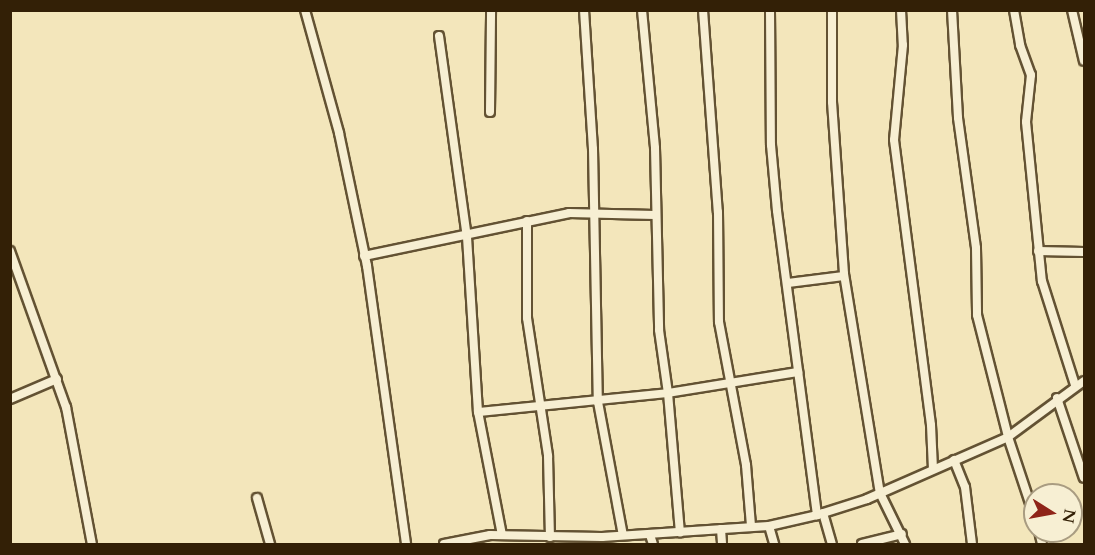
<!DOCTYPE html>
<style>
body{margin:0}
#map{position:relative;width:1095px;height:555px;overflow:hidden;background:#f3e6bb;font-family:Cardo,serif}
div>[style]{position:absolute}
.roads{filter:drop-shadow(2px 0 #635233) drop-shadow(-2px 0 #635233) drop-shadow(0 2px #635233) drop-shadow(0 -2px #635233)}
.minor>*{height:8px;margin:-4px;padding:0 4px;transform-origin:4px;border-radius:4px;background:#f7efd3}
span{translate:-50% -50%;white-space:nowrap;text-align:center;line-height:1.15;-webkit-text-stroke:4.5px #f7efd3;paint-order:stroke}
.frame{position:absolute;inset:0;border:12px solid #332006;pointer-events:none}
.north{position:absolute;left:1023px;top:483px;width:60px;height:60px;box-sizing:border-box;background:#f7efd3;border:2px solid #a99c81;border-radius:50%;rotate:101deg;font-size:16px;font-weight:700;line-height:24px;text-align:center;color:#332006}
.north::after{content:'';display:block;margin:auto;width:21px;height:27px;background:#8f2418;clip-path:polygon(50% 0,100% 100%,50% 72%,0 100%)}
</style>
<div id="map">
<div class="roads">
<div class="minor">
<div style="left:305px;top:10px;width:128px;rotate:74.5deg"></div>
<div style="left:339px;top:133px;width:136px;rotate:78.1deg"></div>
<div style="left:367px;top:266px;width:281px;rotate:82deg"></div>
<div style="left:584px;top:10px;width:139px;rotate:86.3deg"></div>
<div style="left:593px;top:149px;width:253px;rotate:88.9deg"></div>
<div style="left:598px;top:402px;width:135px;rotate:79.4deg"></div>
<div style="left:642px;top:10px;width:139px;rotate:84.6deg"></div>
<div style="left:655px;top:148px;width:182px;rotate:88.7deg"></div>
<div style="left:659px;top:330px;width:64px;rotate:81.9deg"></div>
<div style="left:668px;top:393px;width:132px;rotate:-9.2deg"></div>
<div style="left:703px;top:10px;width:203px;rotate:85.8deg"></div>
<div style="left:718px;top:212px;width:110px;rotate:89.5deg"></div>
<div style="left:719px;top:322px;width:146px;rotate:79.3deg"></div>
<div style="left:746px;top:465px;width:61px;rotate:85.3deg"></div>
<div style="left:770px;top:10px;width:135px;rotate:89.6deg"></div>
<div style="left:771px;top:145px;width:66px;rotate:84.8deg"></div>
<div style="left:777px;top:211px;width:307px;rotate:82.5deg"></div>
<div style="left:832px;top:10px;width:92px;rotate:90deg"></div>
<div style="left:832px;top:102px;width:172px;rotate:86deg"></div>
<div style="left:844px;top:274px;width:222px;rotate:80.7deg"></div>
<div style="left:880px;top:493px;width:57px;rotate:63.9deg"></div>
<div style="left:901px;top:10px;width:35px;rotate:87deg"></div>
<div style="left:903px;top:45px;width:95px;rotate:95.4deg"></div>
<div style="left:894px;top:140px;width:287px;rotate:82.6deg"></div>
<div style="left:931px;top:425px;width:44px;rotate:87.4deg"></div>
<div style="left:952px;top:10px;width:108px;rotate:86.8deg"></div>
<div style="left:958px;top:118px;width:131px;rotate:82.1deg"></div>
<div style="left:976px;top:248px;width:67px;rotate:89.1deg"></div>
<div style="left:977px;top:315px;width:126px;rotate:75.7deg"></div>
<div style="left:1008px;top:437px;width:85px;rotate:71.6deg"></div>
<div style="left:1014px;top:10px;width:36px;rotate:80deg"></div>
<div style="left:1020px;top:45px;width:32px;rotate:70deg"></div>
<div style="left:1031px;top:75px;width:47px;rotate:96.1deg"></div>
<div style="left:1026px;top:122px;width:160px;rotate:84.3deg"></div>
<div style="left:1042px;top:281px;width:109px;rotate:72.4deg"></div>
<div style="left:1072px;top:10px;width:52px;rotate:76.8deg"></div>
<div style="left:439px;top:36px;width:203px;rotate:82.1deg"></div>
<div style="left:467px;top:237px;width:175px;rotate:86.4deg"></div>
<div style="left:490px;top:112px;width:102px;rotate:-89.4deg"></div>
<div style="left:527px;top:221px;width:97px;rotate:90deg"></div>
<div style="left:527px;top:318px;width:140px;rotate:81.3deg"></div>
<div style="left:548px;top:456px;width:81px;rotate:88.6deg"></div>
<div style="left:10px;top:251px;width:166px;rotate:70.3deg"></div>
<div style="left:66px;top:407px;width:139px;rotate:79.3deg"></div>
<div style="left:1038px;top:251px;width:46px;rotate:1.2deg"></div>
<div style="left:364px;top:256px;width:209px;rotate:-11.8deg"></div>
<div style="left:569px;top:213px;width:86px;rotate:1.3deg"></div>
<div style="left:788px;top:283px;width:56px;rotate:-7.1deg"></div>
<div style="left:1057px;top:398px;width:84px;rotate:71.4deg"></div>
<div style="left:10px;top:399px;width:51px;rotate:-23.1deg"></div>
<div style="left:954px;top:460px;width:29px;rotate:68deg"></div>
<div style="left:965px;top:487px;width:57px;rotate:83deg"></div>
<div style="left:257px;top:498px;width:48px;rotate:74.2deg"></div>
<div style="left:823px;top:513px;width:32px;rotate:74deg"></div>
<div style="left:769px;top:526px;width:19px;rotate:74deg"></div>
<div style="left:721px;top:529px;width:15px;rotate:86deg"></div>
<div style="left:1039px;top:531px;width:13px;rotate:77deg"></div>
<div style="left:502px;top:535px;width:125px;rotate:-101deg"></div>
<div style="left:478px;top:412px;width:191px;rotate:-5.7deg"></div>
<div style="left:668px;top:393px;width:140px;rotate:85.1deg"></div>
<div style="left:650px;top:535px;width:9px;rotate:72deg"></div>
<div style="left:444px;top:544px;width:47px;rotate:-11.1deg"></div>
<div style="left:490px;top:535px;width:112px;rotate:1deg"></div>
<div style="left:602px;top:537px;width:167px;rotate:-3.8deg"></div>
<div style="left:769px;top:526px;width:49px;rotate:-12.9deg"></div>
<div style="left:817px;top:515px;width:52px;rotate:-17.7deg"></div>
<div style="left:867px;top:499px;width:154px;rotate:-23.7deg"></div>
<div style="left:1008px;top:437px;width:94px;rotate:-36.4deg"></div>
<div style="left:862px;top:544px;width:41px;rotate:-14deg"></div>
</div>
</div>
<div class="frame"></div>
<div class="north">N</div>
</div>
